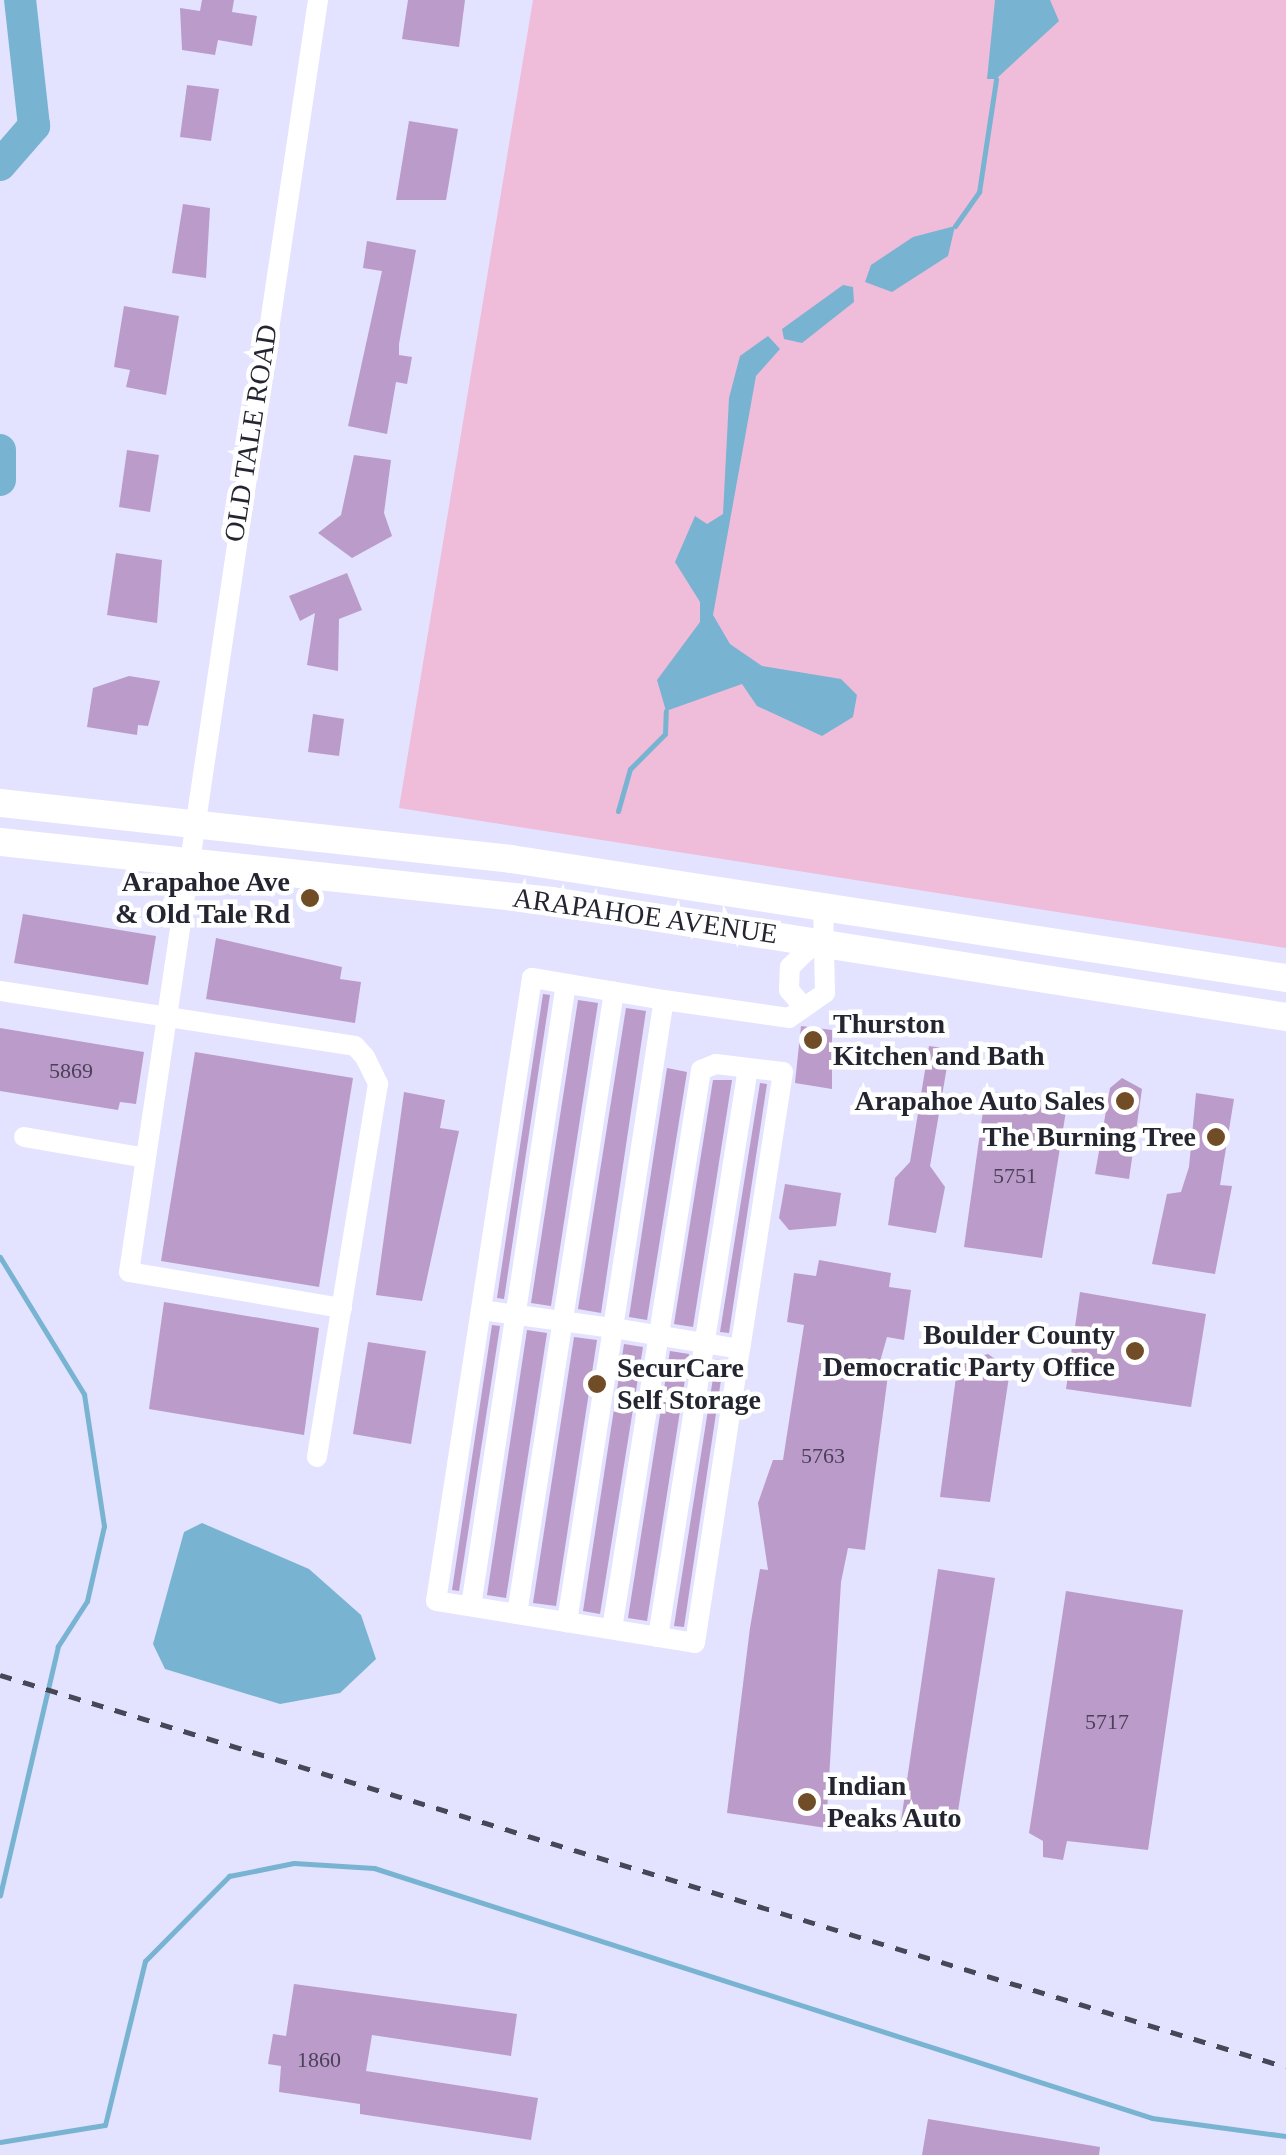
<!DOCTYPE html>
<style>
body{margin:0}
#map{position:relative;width:1286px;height:2155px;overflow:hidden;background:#e3e2ff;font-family:"Times New Roman",serif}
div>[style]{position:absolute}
.green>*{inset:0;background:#efbcd9}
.water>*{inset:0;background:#78b4d1}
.stream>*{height:5px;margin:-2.5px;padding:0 2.5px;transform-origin:2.5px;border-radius:2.5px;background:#78b4d1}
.river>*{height:32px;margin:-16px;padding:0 16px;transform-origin:16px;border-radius:16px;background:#78b4d1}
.building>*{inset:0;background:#bb9bca}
.minor>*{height:20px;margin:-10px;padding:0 10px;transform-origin:10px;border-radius:10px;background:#fff}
.major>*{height:28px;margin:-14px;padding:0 14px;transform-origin:14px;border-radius:14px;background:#fff}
.rail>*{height:5px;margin-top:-2.5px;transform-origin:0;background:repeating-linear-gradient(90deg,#474757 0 12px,transparent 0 24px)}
.dots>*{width:28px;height:28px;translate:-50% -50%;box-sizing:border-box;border:5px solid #fff;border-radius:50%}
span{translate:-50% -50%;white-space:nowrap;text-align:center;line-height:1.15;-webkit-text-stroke:9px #fff;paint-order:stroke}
.number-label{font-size:22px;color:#4a4258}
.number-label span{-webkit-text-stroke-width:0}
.street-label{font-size:28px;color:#252532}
.poi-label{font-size:28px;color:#252532;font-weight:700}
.right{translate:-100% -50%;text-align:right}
.left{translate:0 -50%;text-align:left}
</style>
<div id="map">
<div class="green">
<div style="clip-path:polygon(533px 0,1286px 0,1286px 948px,399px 808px)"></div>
</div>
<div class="water">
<div style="clip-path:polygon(995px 0,1050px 0,1059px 21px,996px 79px,987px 79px)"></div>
<div style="clip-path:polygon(955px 226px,948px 256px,892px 292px,865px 282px,871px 265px,913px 237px)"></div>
<div style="clip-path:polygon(843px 285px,853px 287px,854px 302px,802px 343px,784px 339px,782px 329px)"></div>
<div style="clip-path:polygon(768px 336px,780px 349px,756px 376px,713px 615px,730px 644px,762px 666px,841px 679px,857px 695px,853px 717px,822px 736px,757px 706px,742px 684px,666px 711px,657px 680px,700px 622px,700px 602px,675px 562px,695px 516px,707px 524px,723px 514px,729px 398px,740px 356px)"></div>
<div style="clip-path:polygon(202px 1523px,309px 1569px,361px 1615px,376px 1659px,340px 1693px,280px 1704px,165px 1669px,153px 1644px,184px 1532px)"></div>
</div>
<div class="stream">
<div style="left:955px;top:226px;width:42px;rotate:-54.8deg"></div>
<div style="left:979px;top:192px;width:114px;rotate:-81.4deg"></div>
<div style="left:618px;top:811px;width:44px;rotate:-74.1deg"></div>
<div style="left:630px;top:769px;width:49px;rotate:-45deg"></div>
<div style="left:665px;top:734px;width:23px;rotate:-88deg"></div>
<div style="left:0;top:1257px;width:161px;rotate:58.5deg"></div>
<div style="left:84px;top:1394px;width:134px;rotate:81.4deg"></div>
<div style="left:104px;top:1526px;width:77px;rotate:102.8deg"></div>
<div style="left:87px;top:1601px;width:54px;rotate:122.8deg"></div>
<div style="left:58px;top:1646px;width:256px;rotate:103.1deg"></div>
<div style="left:0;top:2142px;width:106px;rotate:-9.2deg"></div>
<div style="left:105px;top:2125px;width:169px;rotate:-76.3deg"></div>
<div style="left:145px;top:1961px;width:120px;rotate:-45.3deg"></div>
<div style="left:229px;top:1876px;width:66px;rotate:-11.3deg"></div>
<div style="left:294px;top:1863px;width:80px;rotate:3.6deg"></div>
<div style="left:374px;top:1868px;width:817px;rotate:17.81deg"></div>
<div style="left:1152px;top:2118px;width:135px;rotate:7.7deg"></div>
</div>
<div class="river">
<div style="left:0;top:165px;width:52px;rotate:-48.9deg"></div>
<div style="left:34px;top:126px;width:127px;rotate:-96.3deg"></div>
<div style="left:0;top:450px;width:30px;rotate:90deg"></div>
</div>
<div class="building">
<div style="clip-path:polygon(202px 0,234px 0,232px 12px,257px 16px,252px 46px,218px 40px,215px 55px,182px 50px,180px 8px,200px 11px)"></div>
<div style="clip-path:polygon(408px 0,465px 0,459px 47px,402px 39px)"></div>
<div style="clip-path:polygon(187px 85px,219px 89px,211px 141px,180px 137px)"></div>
<div style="clip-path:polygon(409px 121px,458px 129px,446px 200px,396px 200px)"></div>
<div style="clip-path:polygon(183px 204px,210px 208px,206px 278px,172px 273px)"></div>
<div style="clip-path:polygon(367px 241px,416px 250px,399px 344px,399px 355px,412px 357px,407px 384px,396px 382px,387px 434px,348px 426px,382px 271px,363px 268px)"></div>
<div style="clip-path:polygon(124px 306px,179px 316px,166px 395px,126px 387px,130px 370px,114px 367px)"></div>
<div style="clip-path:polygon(127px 450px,159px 455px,150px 512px,119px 507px)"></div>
<div style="clip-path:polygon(354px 455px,391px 460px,384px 513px,392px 536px,352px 558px,318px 533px,341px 515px)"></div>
<div style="clip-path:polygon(116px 553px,162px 560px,157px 623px,107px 615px)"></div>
<div style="clip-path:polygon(347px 573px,362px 610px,339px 619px,338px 671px,307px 665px,315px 613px,300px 621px,289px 596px)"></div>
<div style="clip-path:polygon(129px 676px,160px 681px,148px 726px,138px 725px,137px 735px,87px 727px,93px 688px)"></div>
<div style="clip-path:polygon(313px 714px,344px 719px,339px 756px,308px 752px)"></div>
<div style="clip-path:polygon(23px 914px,156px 936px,148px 985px,14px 963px)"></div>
<div style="clip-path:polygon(216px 938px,342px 967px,340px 979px,361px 982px,355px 1023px,206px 999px)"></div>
<div style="clip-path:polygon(543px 994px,550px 995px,504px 1299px,497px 1298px)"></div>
<div style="clip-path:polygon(578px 1000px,598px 1003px,551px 1306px,531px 1303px)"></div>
<div style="clip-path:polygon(626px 1008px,646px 1011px,601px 1313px,578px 1309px)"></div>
<div style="clip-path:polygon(801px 1026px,832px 1030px,832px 1089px,795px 1083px)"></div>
<div style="clip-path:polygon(0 1028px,144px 1052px,136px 1104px,120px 1102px,118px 1110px,0 1091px)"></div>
<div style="clip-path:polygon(929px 1046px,950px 1049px,930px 1166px,945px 1187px,936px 1233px,888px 1225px,895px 1178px,910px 1162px)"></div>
<div style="clip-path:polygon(195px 1052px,353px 1078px,319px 1287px,161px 1261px)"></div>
<div style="clip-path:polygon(667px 1068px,687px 1072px,647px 1320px,629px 1317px)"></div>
<div style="clip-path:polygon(1122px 1078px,1142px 1089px,1129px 1179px,1095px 1174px,1110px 1088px)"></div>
<div style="clip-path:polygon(713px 1080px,732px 1080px,693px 1327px,674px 1324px)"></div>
<div style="clip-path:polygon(760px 1083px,767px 1084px,729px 1333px,720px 1332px)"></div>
<div style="clip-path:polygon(986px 1090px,1067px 1105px,1042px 1258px,964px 1247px)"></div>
<div style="clip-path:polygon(404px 1092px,445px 1100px,440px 1128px,459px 1131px,422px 1301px,376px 1295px)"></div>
<div style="clip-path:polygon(1196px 1093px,1234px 1099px,1220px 1185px,1232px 1186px,1215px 1274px,1152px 1264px,1167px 1194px,1181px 1192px,1189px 1167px)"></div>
<div style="clip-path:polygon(785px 1184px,841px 1193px,836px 1226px,789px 1230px,779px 1218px)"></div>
<div style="clip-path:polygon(819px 1260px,891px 1273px,889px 1287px,911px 1290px,904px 1340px,887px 1337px,877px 1372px,888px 1375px,865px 1550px,848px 1548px,841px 1582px,826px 1828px,727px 1813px,750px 1628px,760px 1569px,768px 1570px,758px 1503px,773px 1460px,783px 1460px,804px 1325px,787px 1322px,794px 1273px,816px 1276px)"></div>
<div style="clip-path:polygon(1080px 1292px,1206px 1314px,1191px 1407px,1066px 1389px)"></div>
<div style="clip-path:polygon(164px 1302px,319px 1328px,304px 1435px,149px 1409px)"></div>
<div style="clip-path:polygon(492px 1325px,500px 1326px,459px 1591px,452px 1590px)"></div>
<div style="clip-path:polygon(527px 1330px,547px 1333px,506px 1598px,487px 1595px)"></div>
<div style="clip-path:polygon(574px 1337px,597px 1340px,556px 1606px,533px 1603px)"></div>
<div style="clip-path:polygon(368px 1342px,426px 1351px,411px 1444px,353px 1434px)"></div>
<div style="clip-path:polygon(624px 1344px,643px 1347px,600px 1614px,583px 1611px)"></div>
<div style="clip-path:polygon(670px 1351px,689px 1354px,647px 1621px,628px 1618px)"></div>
<div style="clip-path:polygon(988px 1354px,1010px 1370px,990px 1502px,940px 1497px,958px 1362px)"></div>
<div style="clip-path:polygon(716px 1359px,724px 1360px,684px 1627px,674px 1626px)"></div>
<div style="clip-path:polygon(938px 1569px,995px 1578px,955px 1830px,901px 1821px)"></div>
<div style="clip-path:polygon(1066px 1591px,1183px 1610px,1148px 1850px,1067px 1841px,1063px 1860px,1043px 1857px,1043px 1841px,1029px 1833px)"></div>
<div style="clip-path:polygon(294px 1984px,517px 2014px,511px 2056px,372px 2035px,366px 2071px,538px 2098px,531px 2140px,360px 2114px,360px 2104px,279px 2092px,281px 2066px,268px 2064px,273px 2034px,286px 2036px)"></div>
<div style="clip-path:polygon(928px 2119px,1100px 2147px,1099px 2155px,922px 2155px)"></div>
</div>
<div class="minor">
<div style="left:318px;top:0;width:1286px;rotate:98.45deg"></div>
<div style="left:129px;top:1272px;width:216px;rotate:9.6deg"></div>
<div style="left:0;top:991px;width:359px;rotate:8.8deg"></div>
<div style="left:355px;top:1046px;width:15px;rotate:48deg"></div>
<div style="left:365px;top:1057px;width:30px;rotate:64deg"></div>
<div style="left:378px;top:1084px;width:378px;rotate:99.3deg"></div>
<div style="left:664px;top:1000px;width:134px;rotate:-170.5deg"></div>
<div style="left:532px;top:978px;width:630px;rotate:98.76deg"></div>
<div style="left:436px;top:1601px;width:262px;rotate:9.2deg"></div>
<div style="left:695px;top:1643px;width:297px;rotate:-81.3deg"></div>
<div style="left:740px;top:1349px;width:129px;rotate:-170.6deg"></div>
<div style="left:613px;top:1328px;width:332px;rotate:-81.2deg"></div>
<div style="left:664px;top:1000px;width:126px;rotate:8.2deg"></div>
<div style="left:789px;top:1018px;width:44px;rotate:-34.8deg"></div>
<div style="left:825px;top:993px;width:88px;rotate:-91.3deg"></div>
<div style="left:802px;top:1005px;width:20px;rotate:-131deg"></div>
<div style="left:789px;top:990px;width:23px;rotate:-88deg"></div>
<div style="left:790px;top:967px;width:37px;rotate:-44deg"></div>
<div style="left:24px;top:1137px;width:123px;rotate:9.8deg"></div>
<div style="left:481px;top:1310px;width:133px;rotate:7.8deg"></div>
<div style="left:613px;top:1328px;width:298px;rotate:98.9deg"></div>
<div style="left:471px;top:1606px;width:629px;rotate:-81.32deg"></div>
<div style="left:517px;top:1614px;width:630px;rotate:-81.14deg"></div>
<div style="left:612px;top:1629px;width:566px;rotate:-80.95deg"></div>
<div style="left:701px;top:1070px;width:16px;rotate:-22deg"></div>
<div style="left:716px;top:1064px;width:67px;rotate:6.8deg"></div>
<div style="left:783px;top:1072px;width:280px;rotate:98.8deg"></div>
<div style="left:658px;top:1637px;width:576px;rotate:-81.01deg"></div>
</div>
<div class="major">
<div style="left:0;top:803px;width:514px;rotate:6.25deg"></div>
<div style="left:511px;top:859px;width:784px;rotate:8.73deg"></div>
<div style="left:0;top:842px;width:555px;rotate:6.1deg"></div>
<div style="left:552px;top:901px;width:743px;rotate:8.98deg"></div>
</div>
<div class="rail">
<div style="left:0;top:1675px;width:1344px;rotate:16.95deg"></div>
</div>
<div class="dots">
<div style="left:310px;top:898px;background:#704d26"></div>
<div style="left:813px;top:1040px;background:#704d26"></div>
<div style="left:1125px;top:1101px;background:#704d26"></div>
<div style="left:1216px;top:1137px;background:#704d26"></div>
<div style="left:1135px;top:1351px;background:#704d26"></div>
<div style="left:597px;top:1384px;background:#704d26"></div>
<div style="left:807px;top:1802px;background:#704d26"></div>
</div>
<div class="number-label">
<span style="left:71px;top:1071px">5869</span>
<span style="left:1015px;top:1176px">5751</span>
<span style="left:823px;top:1456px">5763</span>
<span style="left:1107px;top:1722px">5717</span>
<span style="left:319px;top:2060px">1860</span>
</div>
<div class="street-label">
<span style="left:251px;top:433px;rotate:-81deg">OLD TALE ROAD</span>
<span style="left:645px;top:916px;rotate:8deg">ARAPAHOE AVENUE</span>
</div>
<div class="poi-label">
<span class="right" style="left:290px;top:898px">Arapahoe Ave<br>&amp; Old Tale Rd</span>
<span class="left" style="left:833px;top:1040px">Thurston<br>Kitchen and Bath</span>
<span class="right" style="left:1105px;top:1101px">Arapahoe Auto Sales</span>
<span class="right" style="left:1196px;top:1137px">The Burning Tree</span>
<span class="right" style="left:1115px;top:1351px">Boulder County<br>Democratic Party Office</span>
<span class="left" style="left:617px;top:1384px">SecurCare<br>Self Storage</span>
<span class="left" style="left:827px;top:1802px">Indian<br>Peaks Auto</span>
</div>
</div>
